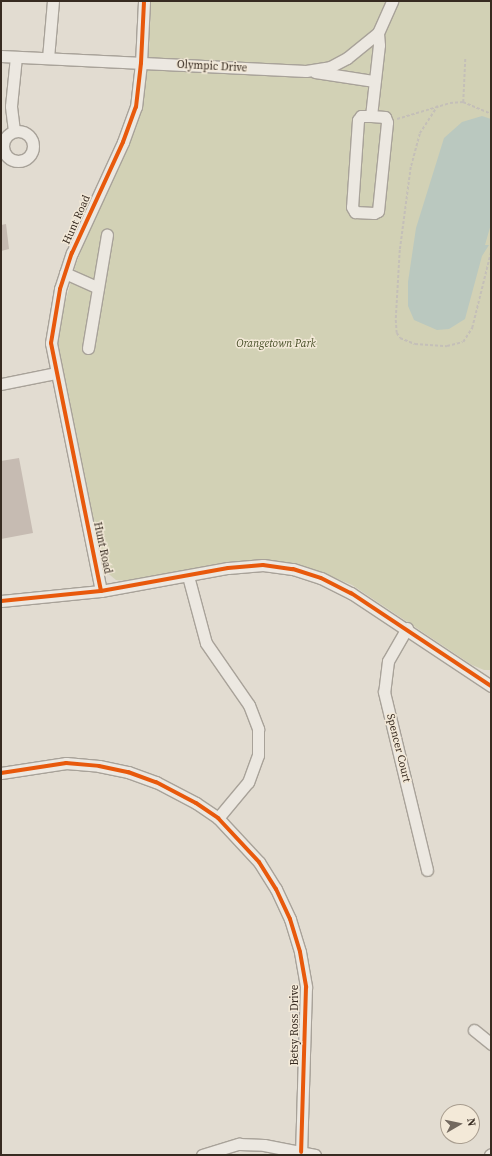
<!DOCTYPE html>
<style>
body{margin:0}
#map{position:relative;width:492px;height:1156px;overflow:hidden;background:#e2dcd1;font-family:"Source Serif 4",serif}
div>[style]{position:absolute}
.green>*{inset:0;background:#d2d1b5}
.water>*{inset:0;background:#bac8bf}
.building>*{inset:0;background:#c6bbb2}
.path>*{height:1.5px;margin-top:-0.75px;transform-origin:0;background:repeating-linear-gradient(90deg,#c4bfb8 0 3px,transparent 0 5px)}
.roads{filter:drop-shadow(1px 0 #a8a299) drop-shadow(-1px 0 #a8a299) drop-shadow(0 1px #a8a299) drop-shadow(0 -1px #a8a299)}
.minor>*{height:11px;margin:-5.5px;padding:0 5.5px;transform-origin:5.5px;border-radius:5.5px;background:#ece8e1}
.minor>.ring{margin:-5.5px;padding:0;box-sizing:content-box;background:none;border:11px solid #ece8e1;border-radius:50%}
.cycleway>*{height:4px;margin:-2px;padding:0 2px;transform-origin:2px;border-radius:2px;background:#e8590c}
span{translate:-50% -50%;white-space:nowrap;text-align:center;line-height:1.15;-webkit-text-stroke:3px #f3e9d8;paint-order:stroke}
.street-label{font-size:11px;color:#372b21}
.park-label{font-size:11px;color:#4a512a;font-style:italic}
.frame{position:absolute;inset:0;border:2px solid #372b21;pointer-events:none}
.north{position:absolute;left:440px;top:1104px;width:40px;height:40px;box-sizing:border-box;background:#f3e9d8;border:1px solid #a89d8f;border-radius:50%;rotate:81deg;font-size:11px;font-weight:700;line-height:16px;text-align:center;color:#372b21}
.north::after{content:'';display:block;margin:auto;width:14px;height:18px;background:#73695f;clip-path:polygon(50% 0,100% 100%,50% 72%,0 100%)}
</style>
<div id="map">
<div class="green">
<div style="clip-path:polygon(151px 1px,491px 1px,491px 670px,484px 670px,472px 665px,352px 585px,316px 570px,268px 560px,227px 562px,127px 581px,116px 580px,99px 566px,56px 346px,60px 320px,76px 264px,140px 101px,149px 50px)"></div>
</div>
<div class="water">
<div style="clip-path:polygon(482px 116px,491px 119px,491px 224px,485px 245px,489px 245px,482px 256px,465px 319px,449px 329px,437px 330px,414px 320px,408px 306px,408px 282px,416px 228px,444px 138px,462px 122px)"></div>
</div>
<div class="building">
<div style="clip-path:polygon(6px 224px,9px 249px,1px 251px,1px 225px)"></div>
<div style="clip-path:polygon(19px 458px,33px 533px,1px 539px,1px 461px)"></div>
</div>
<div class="path">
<div style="left:463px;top:102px;width:43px;rotate:-87.3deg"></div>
<div style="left:438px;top:106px;width:33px;rotate:123deg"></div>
<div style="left:420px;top:134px;width:34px;rotate:105deg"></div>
<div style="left:411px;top:167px;width:84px;rotate:97.5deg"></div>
<div style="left:400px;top:250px;width:70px;rotate:93.3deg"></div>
<div style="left:396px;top:320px;width:13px;rotate:86deg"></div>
<div style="left:397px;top:333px;width:6px;rotate:59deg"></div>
<div style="left:400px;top:338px;width:16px;rotate:22deg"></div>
<div style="left:415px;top:344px;width:32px;rotate:4deg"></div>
<div style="left:447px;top:346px;width:16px;rotate:-14deg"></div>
<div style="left:463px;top:342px;width:17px;rotate:-57deg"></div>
<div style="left:472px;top:328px;width:79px;rotate:-76.1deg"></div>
<div style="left:397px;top:119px;width:55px;rotate:-16.8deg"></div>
<div style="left:450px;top:103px;width:13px;rotate:-4deg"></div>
<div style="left:463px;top:102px;width:30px;rotate:23deg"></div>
</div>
<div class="roads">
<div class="minor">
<div style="left:1px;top:56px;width:305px;rotate:2.8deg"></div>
<div style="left:306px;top:71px;width:24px;rotate:-9deg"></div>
<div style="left:330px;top:67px;width:19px;rotate:-28deg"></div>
<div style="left:347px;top:58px;width:40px;rotate:-39deg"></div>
<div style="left:378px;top:33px;width:35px;rotate:-66deg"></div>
<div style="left:48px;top:58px;width:57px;rotate:-85deg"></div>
<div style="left:315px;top:72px;width:60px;rotate:8.7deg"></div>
<div style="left:371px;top:116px;width:10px;rotate:180deg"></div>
<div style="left:361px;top:116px;width:5px;rotate:127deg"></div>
<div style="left:358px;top:120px;width:87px;rotate:93.9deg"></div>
<div style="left:352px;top:207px;width:6px;rotate:59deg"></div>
<div style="left:355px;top:212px;width:19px;rotate:3deg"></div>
<div style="left:374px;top:213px;width:4px;rotate:-27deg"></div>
<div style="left:378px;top:211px;width:89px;rotate:-84.2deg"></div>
<div style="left:387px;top:122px;width:5px;rotate:-112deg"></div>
<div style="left:385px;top:117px;width:14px;rotate:-176deg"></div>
<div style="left:371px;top:116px;width:71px;rotate:-83.6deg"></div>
<div style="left:379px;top:45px;width:12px;rotate:-95deg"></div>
<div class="ring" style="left:3px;top:131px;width:19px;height:19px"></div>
<div style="left:14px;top:131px;width:25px;rotate:-97deg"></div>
<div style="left:11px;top:106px;width:49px;rotate:-84.2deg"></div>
<div style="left:65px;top:273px;width:36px;rotate:24deg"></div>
<div style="left:88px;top:348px;width:115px;rotate:-80.5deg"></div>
<div style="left:1px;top:384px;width:56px;rotate:-11.3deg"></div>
<div style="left:188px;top:576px;width:69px;rotate:75deg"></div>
<div style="left:206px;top:643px;width:75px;rotate:55.3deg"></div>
<div style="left:249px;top:705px;width:26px;rotate:69deg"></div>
<div style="left:258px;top:729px;width:26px;rotate:90deg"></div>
<div style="left:258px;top:755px;width:29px;rotate:110deg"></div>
<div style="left:248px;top:782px;width:47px;rotate:129.8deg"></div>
<div style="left:101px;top:591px;width:253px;rotate:-101.4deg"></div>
<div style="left:51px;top:343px;width:55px;rotate:-80.5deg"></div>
<div style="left:60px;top:289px;width:38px;rotate:-72deg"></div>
<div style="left:72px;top:253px;width:122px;rotate:-65.3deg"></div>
<div style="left:123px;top:142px;width:37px;rotate:-70deg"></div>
<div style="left:136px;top:107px;width:44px;rotate:-83.5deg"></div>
<div style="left:141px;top:63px;width:62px;rotate:-87.2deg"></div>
<div style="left:1px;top:601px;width:100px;rotate:-5.7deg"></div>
<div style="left:101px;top:591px;width:129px;rotate:-10.3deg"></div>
<div style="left:228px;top:568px;width:35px;rotate:-5deg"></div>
<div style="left:263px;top:565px;width:30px;rotate:8deg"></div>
<div style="left:293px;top:569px;width:29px;rotate:18deg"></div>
<div style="left:321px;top:578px;width:34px;rotate:27deg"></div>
<div style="left:351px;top:593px;width:168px;rotate:33.6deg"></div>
<div style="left:407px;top:628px;width:38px;rotate:120deg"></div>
<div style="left:388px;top:661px;width:31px;rotate:97deg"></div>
<div style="left:384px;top:692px;width:183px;rotate:76.4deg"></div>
<div style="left:1px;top:773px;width:66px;rotate:-8.7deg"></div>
<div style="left:66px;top:763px;width:33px;rotate:5deg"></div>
<div style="left:99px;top:766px;width:30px;rotate:12deg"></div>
<div style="left:128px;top:772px;width:30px;rotate:20deg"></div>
<div style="left:156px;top:782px;width:45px;rotate:27.7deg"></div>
<div style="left:196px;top:803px;width:27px;rotate:34deg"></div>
<div style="left:218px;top:818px;width:60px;rotate:47deg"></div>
<div style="left:259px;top:862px;width:32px;rotate:58deg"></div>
<div style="left:276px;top:889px;width:33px;rotate:65deg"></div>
<div style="left:290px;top:919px;width:34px;rotate:73deg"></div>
<div style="left:300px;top:952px;width:36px;rotate:80deg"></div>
<div style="left:306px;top:987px;width:165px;rotate:91.7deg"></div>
<div style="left:474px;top:1030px;width:22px;rotate:39deg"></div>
<div style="left:202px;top:1155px;width:39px;rotate:-17deg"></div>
<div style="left:239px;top:1144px;width:25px;rotate:2deg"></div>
<div style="left:264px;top:1145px;width:52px;rotate:11.1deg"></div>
<div style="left:490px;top:1155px;width:1px;rotate:-45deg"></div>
</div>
</div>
<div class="cycleway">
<div style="left:101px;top:591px;width:253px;rotate:-101.4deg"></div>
<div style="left:51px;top:343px;width:55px;rotate:-80.5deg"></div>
<div style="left:60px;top:289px;width:38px;rotate:-72deg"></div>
<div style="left:72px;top:253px;width:122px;rotate:-65.3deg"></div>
<div style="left:123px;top:142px;width:37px;rotate:-70deg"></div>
<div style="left:136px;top:107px;width:44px;rotate:-83.5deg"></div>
<div style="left:141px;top:63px;width:62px;rotate:-87.2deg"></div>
<div style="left:1px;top:601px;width:100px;rotate:-5.7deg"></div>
<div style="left:101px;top:591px;width:129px;rotate:-10.3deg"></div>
<div style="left:228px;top:568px;width:35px;rotate:-5deg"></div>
<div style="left:263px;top:565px;width:30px;rotate:8deg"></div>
<div style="left:293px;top:569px;width:29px;rotate:18deg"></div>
<div style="left:321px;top:578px;width:34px;rotate:27deg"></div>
<div style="left:351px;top:593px;width:168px;rotate:33.6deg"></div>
<div style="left:1px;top:773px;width:66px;rotate:-8.7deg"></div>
<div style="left:66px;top:763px;width:33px;rotate:5deg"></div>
<div style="left:99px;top:766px;width:30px;rotate:12deg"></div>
<div style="left:128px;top:772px;width:30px;rotate:20deg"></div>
<div style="left:156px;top:782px;width:45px;rotate:27.7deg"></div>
<div style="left:196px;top:803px;width:27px;rotate:34deg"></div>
<div style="left:218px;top:818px;width:60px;rotate:47deg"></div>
<div style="left:259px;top:862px;width:32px;rotate:58deg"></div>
<div style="left:276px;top:889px;width:33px;rotate:65deg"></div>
<div style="left:290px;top:919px;width:34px;rotate:73deg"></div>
<div style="left:300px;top:952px;width:36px;rotate:80deg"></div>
<div style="left:306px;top:987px;width:165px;rotate:91.7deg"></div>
</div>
<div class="street-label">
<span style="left:212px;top:67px;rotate:3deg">Olympic Drive</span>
<span style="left:77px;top:220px;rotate:-66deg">Hunt Road</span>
<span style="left:102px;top:548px;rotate:78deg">Hunt Road</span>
<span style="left:398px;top:748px;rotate:76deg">Spencer Court</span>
<span style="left:295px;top:1025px;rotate:-90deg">Betsy Ross Drive</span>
</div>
<div class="park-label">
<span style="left:276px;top:344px">Orangetown Park</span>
</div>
<div class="frame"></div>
<div class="north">N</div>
</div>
